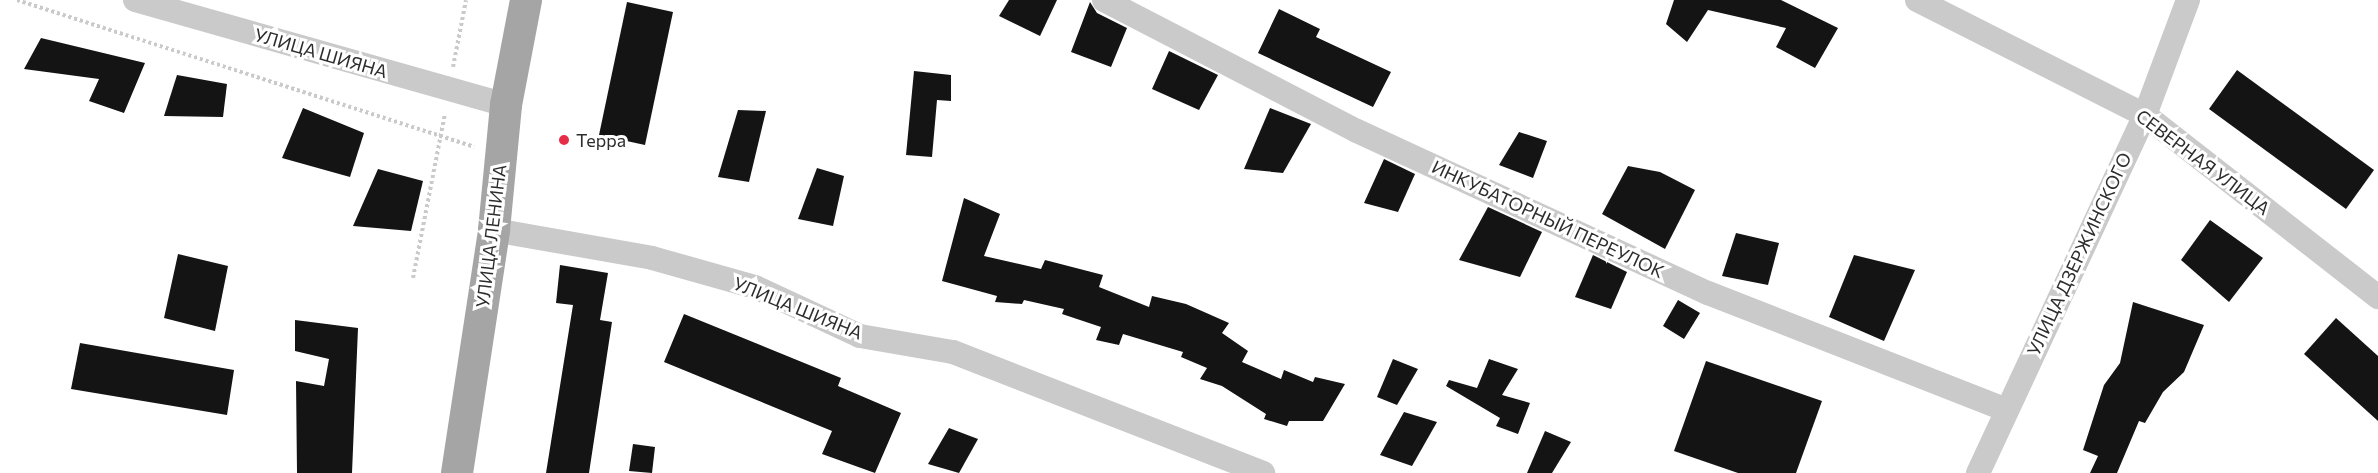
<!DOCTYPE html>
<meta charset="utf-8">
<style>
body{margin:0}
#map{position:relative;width:2378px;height:473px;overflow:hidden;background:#fff;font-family:Commissioner,sans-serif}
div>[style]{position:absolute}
.building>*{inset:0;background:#141414}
.path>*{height:4px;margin-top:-2px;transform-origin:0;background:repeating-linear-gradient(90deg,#cacaca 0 3px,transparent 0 6px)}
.minor>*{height:24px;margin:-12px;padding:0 12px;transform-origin:12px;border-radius:12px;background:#cacaca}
.major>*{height:32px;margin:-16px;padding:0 16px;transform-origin:16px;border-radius:16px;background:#a5a5a5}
.dots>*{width:16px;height:16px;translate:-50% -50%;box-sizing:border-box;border:3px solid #fff;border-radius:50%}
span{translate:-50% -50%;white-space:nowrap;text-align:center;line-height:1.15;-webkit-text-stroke:6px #fff;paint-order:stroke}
.street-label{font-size:18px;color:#2d2d2d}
.poi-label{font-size:18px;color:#2d2d2d}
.left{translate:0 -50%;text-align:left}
</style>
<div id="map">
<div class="building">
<div style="clip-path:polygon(1009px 0,1057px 0,1040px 36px,999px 16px)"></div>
<div style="clip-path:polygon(1674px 0,1781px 0,1838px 28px,1815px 68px,1776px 47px,1786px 28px,1708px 10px,1687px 42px,1666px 24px)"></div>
<div style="clip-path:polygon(627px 2px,673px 12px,645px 145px,599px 135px)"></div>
<div style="clip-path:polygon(1090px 2px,1097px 13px,1127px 28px,1111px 67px,1071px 52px)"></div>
<div style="clip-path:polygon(1279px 9px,1320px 29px,1316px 37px,1391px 72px,1373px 107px,1258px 53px)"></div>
<div style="clip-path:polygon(41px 38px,145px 63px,124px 113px,89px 101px,99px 79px,24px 69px)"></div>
<div style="clip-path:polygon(1169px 51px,1218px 75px,1199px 110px,1152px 89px)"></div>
<div style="clip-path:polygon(2237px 70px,2374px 170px,2346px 209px,2209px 109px)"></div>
<div style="clip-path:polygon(914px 71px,951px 75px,951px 101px,937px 100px,932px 157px,906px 155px)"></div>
<div style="clip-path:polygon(177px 75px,227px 84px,223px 117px,164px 116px)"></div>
<div style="clip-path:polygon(303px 108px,364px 133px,350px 177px,282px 158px)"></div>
<div style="clip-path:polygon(1270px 108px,1311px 124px,1283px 173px,1244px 169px)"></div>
<div style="clip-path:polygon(738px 110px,766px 111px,749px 182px,718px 177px)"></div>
<div style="clip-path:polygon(1519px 132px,1547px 141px,1533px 178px,1499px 165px)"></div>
<div style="clip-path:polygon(1384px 159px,1415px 174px,1398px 212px,1364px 203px)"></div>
<div style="clip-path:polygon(1628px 166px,1660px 172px,1695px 190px,1665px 249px,1602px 214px)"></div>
<div style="clip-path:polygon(817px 168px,844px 176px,833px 226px,798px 219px)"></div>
<div style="clip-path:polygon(378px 169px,423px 181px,411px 231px,353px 226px)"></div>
<div style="clip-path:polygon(964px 198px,1000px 214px,984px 256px,1041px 269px,1045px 260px,1103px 275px,1099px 287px,1149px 307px,1152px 296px,1186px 304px,1229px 323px,1222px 333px,1248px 351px,1242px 362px,1281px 379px,1284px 370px,1313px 382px,1315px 377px,1345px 384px,1323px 421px,1289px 421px,1287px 426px,1264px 419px,1266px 414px,1222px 386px,1200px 379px,1207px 368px,1181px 357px,1183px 352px,1123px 334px,1119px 345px,1096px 340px,1101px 327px,1062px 314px,1064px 309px,1024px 300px,1022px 304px,995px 302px,997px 296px,942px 281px)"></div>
<div style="clip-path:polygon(1488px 207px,1542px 232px,1520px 277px,1459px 260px)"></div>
<div style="clip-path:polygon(2210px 220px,2263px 258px,2229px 302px,2181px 260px)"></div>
<div style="clip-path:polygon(1736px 233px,1779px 243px,1768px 285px,1722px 276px)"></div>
<div style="clip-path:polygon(178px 254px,228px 266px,215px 331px,164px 318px)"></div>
<div style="clip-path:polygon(1593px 255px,1627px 272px,1611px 309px,1575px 297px)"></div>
<div style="clip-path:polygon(1854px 255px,1915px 270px,1884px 341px,1829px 317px)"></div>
<div style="clip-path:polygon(560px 265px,608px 273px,600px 320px,612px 322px,589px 473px,546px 473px,573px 305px,556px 303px)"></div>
<div style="clip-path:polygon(1678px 300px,1700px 313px,1684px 339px,1663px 326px)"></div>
<div style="clip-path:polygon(2133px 302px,2204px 325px,2184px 372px,2163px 392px,2145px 423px,2139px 421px,2117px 473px,2090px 473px,2098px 456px,2083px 450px,2104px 385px,2120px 363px)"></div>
<div style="clip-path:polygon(684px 314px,841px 378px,838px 386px,901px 413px,875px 473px,822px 454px,832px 431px,664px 362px)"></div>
<div style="clip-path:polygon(2336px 318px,2378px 356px,2378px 421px,2304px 354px)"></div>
<div style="clip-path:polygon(295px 320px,358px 328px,352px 473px,297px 473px,296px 381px,324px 386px,329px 359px,295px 351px)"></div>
<div style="clip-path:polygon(80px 343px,234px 370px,227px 415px,71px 389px)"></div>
<div style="clip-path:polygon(1393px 359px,1418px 369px,1397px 405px,1377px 397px)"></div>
<div style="clip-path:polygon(1489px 359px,1518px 369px,1502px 395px,1530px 403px,1518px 434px,1496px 426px,1500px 418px,1446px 386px,1449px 380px,1477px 388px)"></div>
<div style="clip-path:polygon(1706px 361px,1822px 401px,1796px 473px,1738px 473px,1674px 451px)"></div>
<div style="clip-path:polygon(1404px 412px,1437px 422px,1412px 466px,1380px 455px)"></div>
<div style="clip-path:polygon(949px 428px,978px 439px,959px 473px,928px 464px)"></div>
<div style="clip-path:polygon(1545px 431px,1571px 442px,1552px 473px,1527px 473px)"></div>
<div style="clip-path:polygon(633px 444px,655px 447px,652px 473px,629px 471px)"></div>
</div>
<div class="path">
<div style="left:17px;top:0;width:480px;rotate:17.8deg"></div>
<div style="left:453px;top:67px;width:68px;rotate:-79deg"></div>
<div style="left:413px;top:278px;width:168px;rotate:-79deg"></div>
</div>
<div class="minor">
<div style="left:135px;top:0;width:386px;rotate:15.8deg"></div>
<div style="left:1104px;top:0;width:285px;rotate:27.4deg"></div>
<div style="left:1357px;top:131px;width:387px;rotate:24.8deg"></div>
<div style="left:1708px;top:293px;width:320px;rotate:21.4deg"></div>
<div style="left:1917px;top:0;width:255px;rotate:26.8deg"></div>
<div style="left:2145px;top:115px;width:296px;rotate:38deg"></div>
<div style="left:494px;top:230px;width:160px;rotate:10deg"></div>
<div style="left:652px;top:258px;width:107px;rotate:15.7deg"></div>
<div style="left:755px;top:287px;width:116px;rotate:25deg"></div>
<div style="left:860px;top:336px;width:94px;rotate:9.8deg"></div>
<div style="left:953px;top:352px;width:333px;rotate:21.3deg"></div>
<div style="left:1978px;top:473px;width:395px;rotate:-65deg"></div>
<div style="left:2145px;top:115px;width:123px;rotate:-69.5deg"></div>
</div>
<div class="major">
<div style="left:457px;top:473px;width:246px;rotate:-81.3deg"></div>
<div style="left:494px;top:230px;width:126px;rotate:-84.5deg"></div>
<div style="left:506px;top:105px;width:107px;rotate:-79.2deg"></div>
</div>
<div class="dots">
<div style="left:564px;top:140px;background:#e62d47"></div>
</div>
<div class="street-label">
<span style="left:321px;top:53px;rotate:16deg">УЛИЦА ШИЯНА</span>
<span style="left:2203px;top:162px;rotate:37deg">СЕВЕРНАЯ УЛИЦА</span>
<span style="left:1548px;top:219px;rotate:25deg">ИНКУБАТОРНЫЙ ПЕРЕУЛОК</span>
<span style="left:491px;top:236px;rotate:-83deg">УЛИЦА ЛЕНИНА</span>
<span style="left:2079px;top:254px;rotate:-65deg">УЛИЦА ДЗЕРЖИНСКОГО</span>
<span style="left:798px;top:308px;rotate:22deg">УЛИЦА ШИЯНА</span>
</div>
<div class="poi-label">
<span class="left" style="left:576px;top:140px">Терра</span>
</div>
</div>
